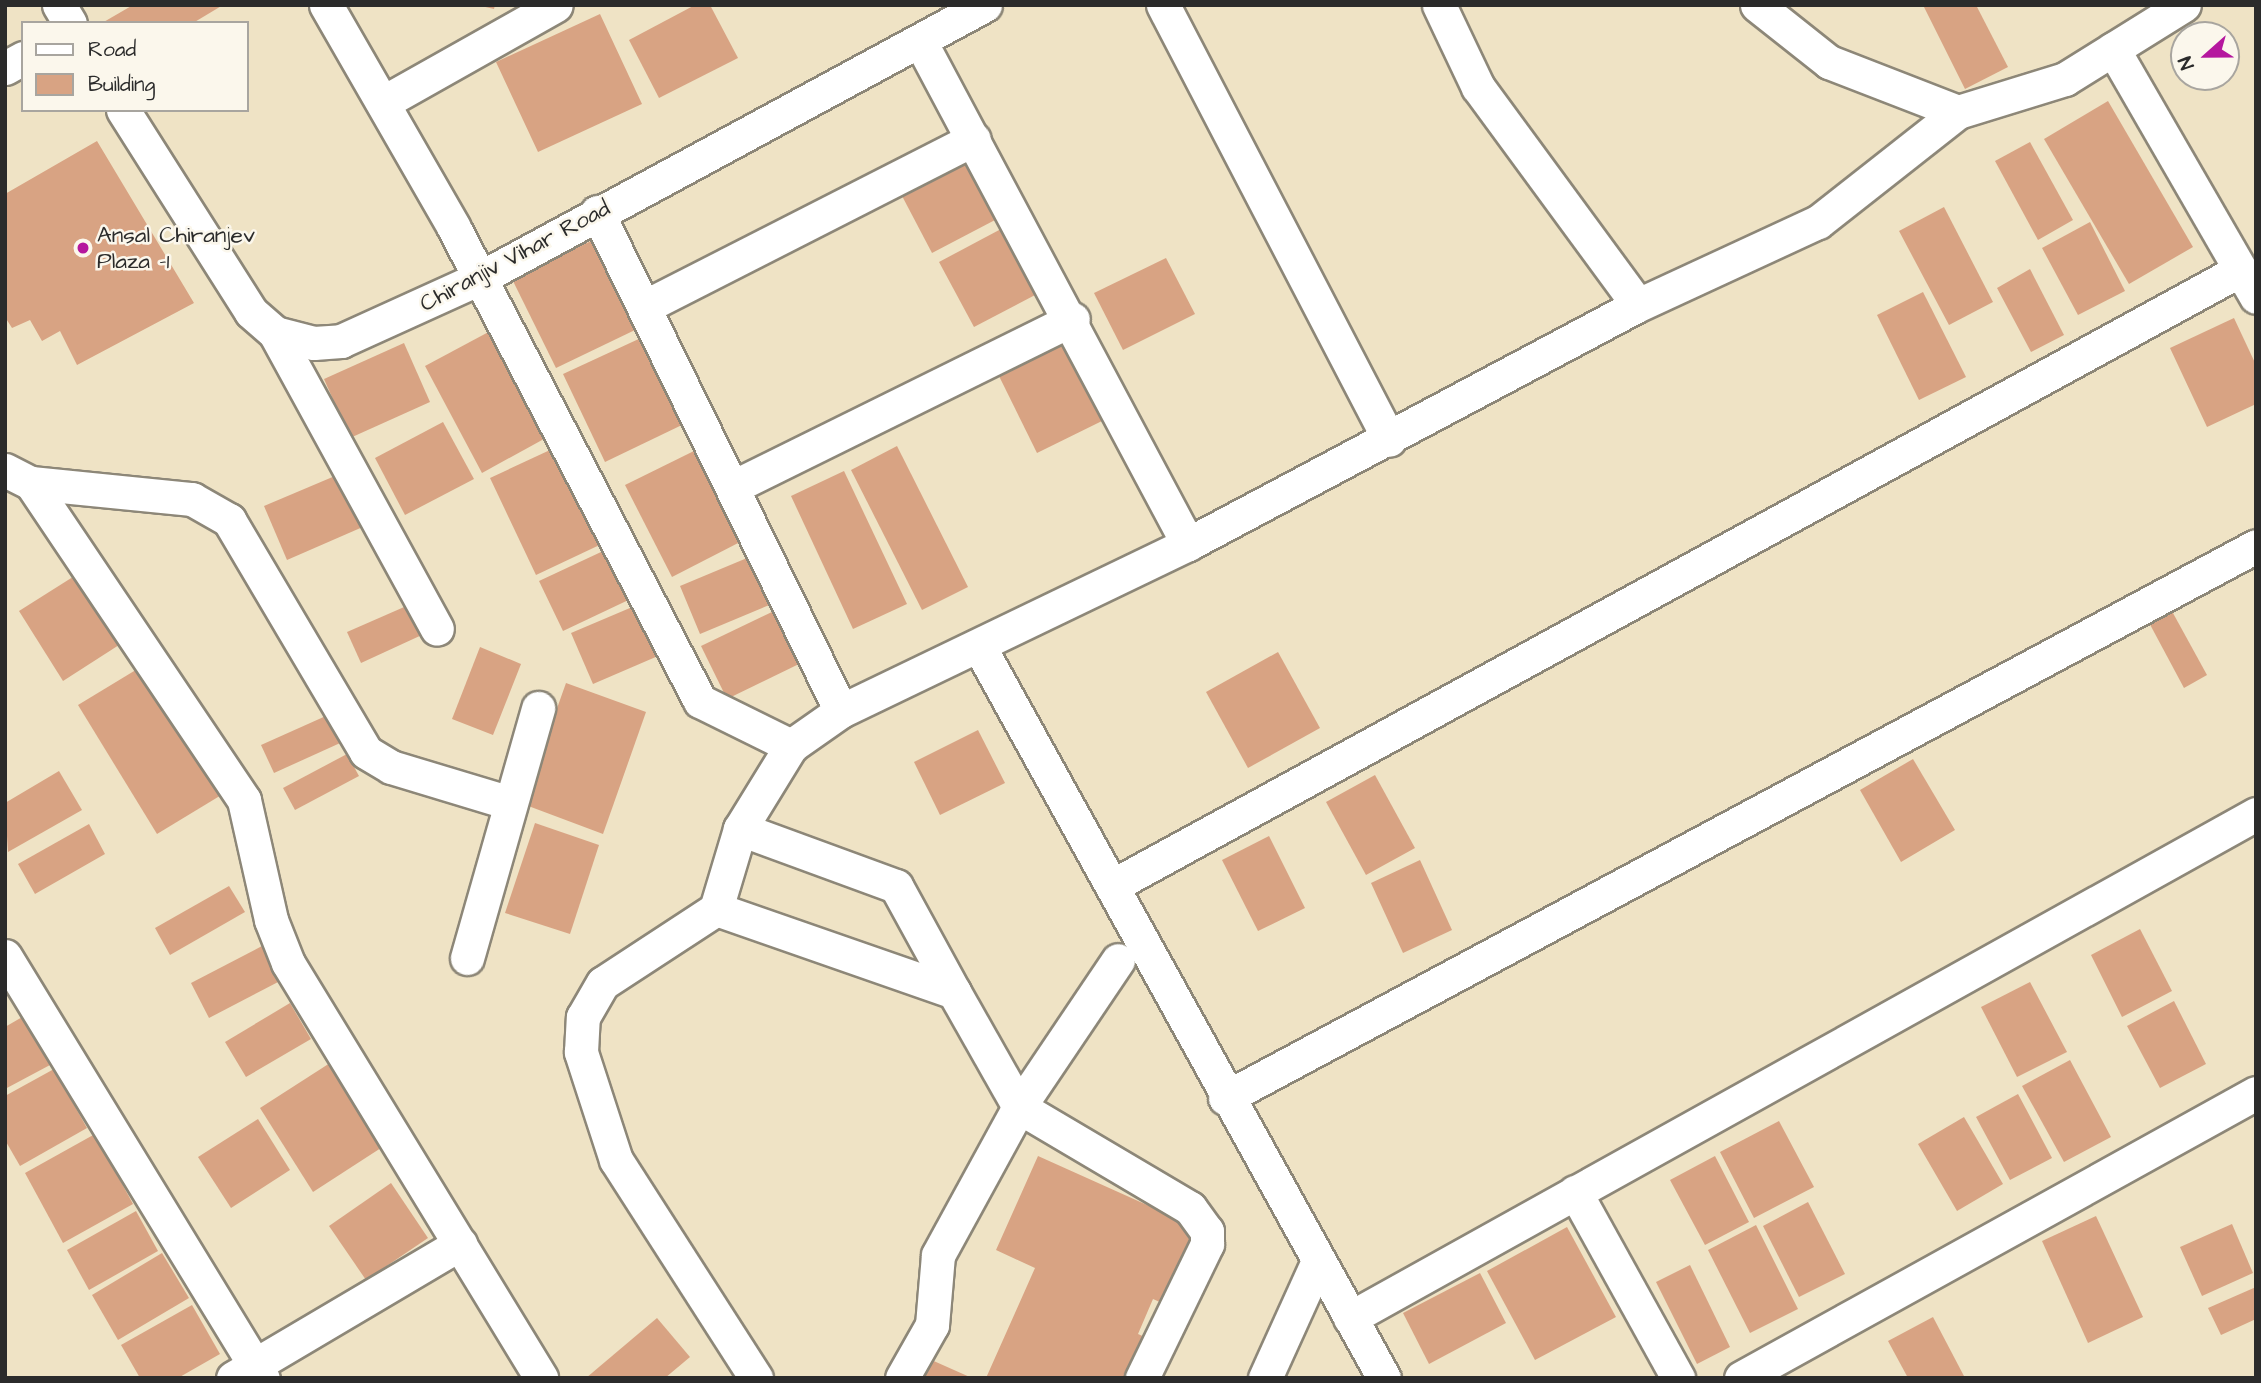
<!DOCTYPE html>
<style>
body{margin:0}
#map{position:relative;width:2261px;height:1383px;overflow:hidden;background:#efe3c5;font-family:"Architects Daughter",sans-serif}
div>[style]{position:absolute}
.building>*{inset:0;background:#d8a383}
.roads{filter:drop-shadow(2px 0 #8d8778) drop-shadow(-2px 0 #8d8778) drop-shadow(0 2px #8d8778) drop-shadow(0 -2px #8d8778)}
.street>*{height:33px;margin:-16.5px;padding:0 16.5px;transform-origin:16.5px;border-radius:16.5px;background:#fff}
.dots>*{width:19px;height:19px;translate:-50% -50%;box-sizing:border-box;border:4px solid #fbf7ec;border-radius:50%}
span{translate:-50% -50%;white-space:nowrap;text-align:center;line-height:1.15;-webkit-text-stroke:5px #fbf7ec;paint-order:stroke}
.poi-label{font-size:23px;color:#2b2b2b}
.left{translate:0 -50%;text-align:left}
.street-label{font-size:23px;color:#2b2b2b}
.frame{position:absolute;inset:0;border:7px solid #2b2b2b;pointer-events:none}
.legend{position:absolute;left:21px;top:21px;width:228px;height:91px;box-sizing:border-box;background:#fbf7ec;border:2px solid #a8a59f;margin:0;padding:9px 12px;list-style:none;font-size:21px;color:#2b2b2b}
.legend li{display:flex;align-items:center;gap:14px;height:35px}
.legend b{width:35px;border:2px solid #a8a59f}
.north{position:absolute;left:2170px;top:21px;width:70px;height:70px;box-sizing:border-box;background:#fbf7ec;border:2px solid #a8a59f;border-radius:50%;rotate:249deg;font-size:19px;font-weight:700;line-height:28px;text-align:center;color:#2b2b2b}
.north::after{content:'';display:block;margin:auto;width:24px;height:32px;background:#b5179e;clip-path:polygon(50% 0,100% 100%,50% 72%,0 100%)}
</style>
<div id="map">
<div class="building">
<div style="clip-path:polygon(133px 5px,223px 5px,193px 23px,102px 23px)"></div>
<div style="clip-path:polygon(477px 5px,495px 5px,494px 9px)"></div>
<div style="clip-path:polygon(695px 5px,710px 5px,738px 58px,659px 98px,629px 40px)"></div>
<div style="clip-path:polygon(1923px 5px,1976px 5px,2008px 67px,1965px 89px)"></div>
<div style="clip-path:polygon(600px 14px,642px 104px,538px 152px,496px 62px)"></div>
<div style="clip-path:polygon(2108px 101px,2193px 247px,2129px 284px,2044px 139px)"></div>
<div style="clip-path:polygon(97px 141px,194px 303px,77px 365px,60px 331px,42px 341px,30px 320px,12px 328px,5px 317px,5px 194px)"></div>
<div style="clip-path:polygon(2030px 142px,2073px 220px,2038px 240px,1995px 161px)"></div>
<div style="clip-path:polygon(964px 161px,995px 220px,932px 253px,901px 194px)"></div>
<div style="clip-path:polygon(1944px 207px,1993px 302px,1949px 325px,1899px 231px)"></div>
<div style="clip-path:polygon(2090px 222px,2125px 291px,2078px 315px,2042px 248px)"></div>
<div style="clip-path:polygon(1001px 229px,1037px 294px,974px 327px,939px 262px)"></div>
<div style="clip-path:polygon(591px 241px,635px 330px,556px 368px,512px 279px)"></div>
<div style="clip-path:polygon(1166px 258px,1195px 314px,1123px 350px,1094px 293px)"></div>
<div style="clip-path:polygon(2030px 269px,2064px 335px,2031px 352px,1997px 288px)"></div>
<div style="clip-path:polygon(1923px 292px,1966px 377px,1919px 400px,1877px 315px)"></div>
<div style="clip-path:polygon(2234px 318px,2256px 365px,2256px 404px,2207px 427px,2170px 348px)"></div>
<div style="clip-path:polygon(496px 328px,553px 434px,482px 473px,425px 366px)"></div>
<div style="clip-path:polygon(643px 337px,684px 424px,605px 462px,563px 374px)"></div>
<div style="clip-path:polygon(1064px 341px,1104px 420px,1037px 453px,998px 374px)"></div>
<div style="clip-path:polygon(404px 343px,430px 402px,350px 438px,324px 379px)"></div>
<div style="clip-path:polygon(443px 422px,474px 479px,405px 515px,375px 458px)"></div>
<div style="clip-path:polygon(563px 444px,608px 541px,536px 575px,490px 478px)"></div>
<div style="clip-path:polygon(897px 446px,968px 587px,922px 610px,851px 470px)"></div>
<div style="clip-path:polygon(698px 449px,744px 540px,672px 577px,625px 485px)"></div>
<div style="clip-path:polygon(844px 471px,907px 604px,853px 629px,791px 496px)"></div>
<div style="clip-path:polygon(342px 473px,365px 526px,287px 560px,264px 506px)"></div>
<div style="clip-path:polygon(616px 545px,639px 595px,563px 631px,539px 581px)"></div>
<div style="clip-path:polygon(759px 553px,779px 601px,700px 634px,680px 586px)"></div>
<div style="clip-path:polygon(76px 575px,119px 645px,63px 681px,19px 611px)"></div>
<div style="clip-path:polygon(411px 604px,424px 634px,361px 663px,347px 632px)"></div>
<div style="clip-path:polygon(2168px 604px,2207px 675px,2184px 688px,2146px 617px)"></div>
<div style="clip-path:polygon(637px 605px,658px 656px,593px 684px,571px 633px)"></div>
<div style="clip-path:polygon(774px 611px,799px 664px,727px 699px,701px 646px)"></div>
<div style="clip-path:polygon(480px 647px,521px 664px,493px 735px,452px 719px)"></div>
<div style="clip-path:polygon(1278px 652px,1320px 728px,1248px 768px,1206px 692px)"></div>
<div style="clip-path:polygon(144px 665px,223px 794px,157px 834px,78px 705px)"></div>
<div style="clip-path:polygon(566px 683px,646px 712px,603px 834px,523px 804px)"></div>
<div style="clip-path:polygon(337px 711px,349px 739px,274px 773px,261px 745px)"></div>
<div style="clip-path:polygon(978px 730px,1005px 783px,940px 815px,914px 762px)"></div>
<div style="clip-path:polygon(347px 754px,359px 776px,295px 810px,283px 788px)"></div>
<div style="clip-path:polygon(1913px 759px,1955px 830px,1901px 862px,1860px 790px)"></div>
<div style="clip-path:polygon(59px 771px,82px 810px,8px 852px,5px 803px)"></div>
<div style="clip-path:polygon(1375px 775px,1415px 848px,1366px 875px,1326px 802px)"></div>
<div style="clip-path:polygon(535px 823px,599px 845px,570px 934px,505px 913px)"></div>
<div style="clip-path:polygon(89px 824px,105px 854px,35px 894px,18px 864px)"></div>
<div style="clip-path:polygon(1269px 836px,1305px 908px,1258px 931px,1222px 860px)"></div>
<div style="clip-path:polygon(1420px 860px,1452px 930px,1403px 953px,1371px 883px)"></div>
<div style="clip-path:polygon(229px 886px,245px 912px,170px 955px,155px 928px)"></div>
<div style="clip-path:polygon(2140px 929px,2172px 991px,2122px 1017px,2091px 955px)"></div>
<div style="clip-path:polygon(262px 946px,280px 981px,209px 1018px,191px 983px)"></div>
<div style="clip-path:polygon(2030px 982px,2067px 1052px,2017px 1077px,1981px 1007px)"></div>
<div style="clip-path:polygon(2174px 1001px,2206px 1064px,2160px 1088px,2127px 1026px)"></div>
<div style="clip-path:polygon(290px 1003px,311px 1039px,246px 1077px,225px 1042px)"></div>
<div style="clip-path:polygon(24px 1016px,50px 1065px,5px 1089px,5px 1027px)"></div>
<div style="clip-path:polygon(2070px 1060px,2111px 1137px,2064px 1162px,2022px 1086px)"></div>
<div style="clip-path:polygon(330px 1063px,384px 1146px,313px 1192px,260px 1108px)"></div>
<div style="clip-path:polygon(54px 1069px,87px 1128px,20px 1166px,5px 1140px,5px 1096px)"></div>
<div style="clip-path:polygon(2018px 1094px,2052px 1158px,2010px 1180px,1976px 1117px)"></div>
<div style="clip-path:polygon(1964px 1117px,2003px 1184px,1957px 1211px,1918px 1144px)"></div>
<div style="clip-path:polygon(258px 1119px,290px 1170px,231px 1208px,198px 1157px)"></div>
<div style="clip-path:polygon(1779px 1121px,1814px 1187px,1754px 1218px,1720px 1152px)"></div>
<div style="clip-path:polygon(95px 1134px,133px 1204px,63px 1243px,25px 1173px)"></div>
<div style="clip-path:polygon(1038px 1156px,1196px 1227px,1162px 1303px,1153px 1299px,1138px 1334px,1147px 1338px,1129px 1378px,986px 1378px,1035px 1268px,996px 1250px)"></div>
<div style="clip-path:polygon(1715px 1156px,1749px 1222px,1705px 1245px,1670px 1180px)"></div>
<div style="clip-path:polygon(391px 1183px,428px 1238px,366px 1280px,329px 1226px)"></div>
<div style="clip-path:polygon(1808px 1202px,1845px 1274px,1799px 1297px,1763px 1226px)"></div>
<div style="clip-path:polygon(136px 1211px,158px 1251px,89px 1290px,67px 1250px)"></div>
<div style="clip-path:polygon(2096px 1216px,2143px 1317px,2088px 1343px,2042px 1241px)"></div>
<div style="clip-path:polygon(2232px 1224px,2253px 1273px,2202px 1296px,2180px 1247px)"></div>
<div style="clip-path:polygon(1756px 1225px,1798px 1309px,1750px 1333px,1708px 1250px)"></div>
<div style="clip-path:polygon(1567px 1227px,1616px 1317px,1535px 1360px,1487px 1271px)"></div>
<div style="clip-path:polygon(162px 1253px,189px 1298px,118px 1340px,92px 1295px)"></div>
<div style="clip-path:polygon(1690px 1265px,1730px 1347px,1697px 1364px,1656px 1282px)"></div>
<div style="clip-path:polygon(1480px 1273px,1506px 1323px,1429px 1364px,1403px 1313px)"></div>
<div style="clip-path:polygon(2256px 1287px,2256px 1319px,2221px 1335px,2208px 1308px)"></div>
<div style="clip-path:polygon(192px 1305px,220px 1354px,178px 1378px,140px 1378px,121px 1345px)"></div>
<div style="clip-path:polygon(1933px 1317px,1965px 1378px,1908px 1378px,1888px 1341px)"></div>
<div style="clip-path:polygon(657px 1318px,690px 1357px,665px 1378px,586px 1378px)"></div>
<div style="clip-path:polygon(918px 1354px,972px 1378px,907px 1378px)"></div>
</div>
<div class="roads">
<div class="street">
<div style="left:59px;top:5px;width:21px;rotate:59deg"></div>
<div style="left:326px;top:5px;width:257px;rotate:60.1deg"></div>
<div style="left:454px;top:228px;width:533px;rotate:62.52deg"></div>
<div style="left:700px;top:701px;width:102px;rotate:26.3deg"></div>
<div style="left:1163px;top:5px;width:490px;rotate:62.5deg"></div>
<div style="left:1439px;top:5px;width:91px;rotate:64.6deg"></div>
<div style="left:1478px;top:87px;width:270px;rotate:53.7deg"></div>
<div style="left:1757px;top:5px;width:92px;rotate:38.4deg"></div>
<div style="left:1829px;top:62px;width:138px;rotate:21.2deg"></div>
<div style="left:1958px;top:112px;width:112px;rotate:-17.1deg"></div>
<div style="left:2065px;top:79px;width:140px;rotate:-31.9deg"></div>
<div style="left:921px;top:43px;width:568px;rotate:61.95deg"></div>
<div style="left:2113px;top:49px;width:286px;rotate:60deg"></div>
<div style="left:5px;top:68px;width:21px;rotate:-29deg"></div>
<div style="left:384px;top:102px;width:197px;rotate:-29.4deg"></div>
<div style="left:123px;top:110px;width:239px;rotate:57.6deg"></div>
<div style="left:251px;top:312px;width:32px;rotate:41deg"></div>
<div style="left:275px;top:333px;width:40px;rotate:14.4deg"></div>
<div style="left:314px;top:343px;width:27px;rotate:-4deg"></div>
<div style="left:341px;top:341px;width:153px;rotate:-24.4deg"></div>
<div style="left:480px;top:278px;width:574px;rotate:-28.4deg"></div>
<div style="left:597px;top:212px;width:555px;rotate:63.94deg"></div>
<div style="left:644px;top:307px;width:370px;rotate:-27deg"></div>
<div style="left:275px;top:333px;width:337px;rotate:61.3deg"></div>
<div style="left:5px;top:470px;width:29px;rotate:27deg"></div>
<div style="left:31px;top:483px;width:162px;rotate:5.7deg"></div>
<div style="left:192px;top:499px;width:43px;rotate:29.6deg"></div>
<div style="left:229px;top:520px;width:269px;rotate:59.4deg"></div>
<div style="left:366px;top:752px;width:29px;rotate:31deg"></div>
<div style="left:391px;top:767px;width:124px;rotate:16.8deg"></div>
<div style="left:31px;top:483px;width:382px;rotate:56.1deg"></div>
<div style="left:244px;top:800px;width:123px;rotate:77.3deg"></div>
<div style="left:271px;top:920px;width:46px;rotate:68.4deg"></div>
<div style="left:288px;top:963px;width:486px;rotate:58.6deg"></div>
<div style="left:733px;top:487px;width:379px;rotate:-26.3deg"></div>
<div style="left:980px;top:648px;width:834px;rotate:61.04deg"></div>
<div style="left:740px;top:829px;width:166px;rotate:20.1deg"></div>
<div style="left:896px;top:886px;width:121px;rotate:61.3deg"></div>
<div style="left:1112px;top:886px;width:1285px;rotate:-28.64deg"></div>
<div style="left:716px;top:909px;width:252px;rotate:19.2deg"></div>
<div style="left:954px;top:992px;width:132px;rotate:60.5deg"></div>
<div style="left:1019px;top:1107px;width:199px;rotate:30.6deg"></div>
<div style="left:1190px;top:1208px;width:29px;rotate:54deg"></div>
<div style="left:1207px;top:1231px;width:13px;rotate:90deg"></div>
<div style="left:1207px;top:1244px;width:149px;rotate:115.9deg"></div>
<div style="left:5px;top:956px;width:495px;rotate:58.6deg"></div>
<div style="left:467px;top:958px;width:260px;rotate:-74.1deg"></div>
<div style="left:1225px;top:1098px;width:1169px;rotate:-28.16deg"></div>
<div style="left:1575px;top:1192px;width:213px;rotate:61deg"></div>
<div style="left:1350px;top:1318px;width:1037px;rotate:-29.09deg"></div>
<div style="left:233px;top:1378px;width:264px;rotate:-30.6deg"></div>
<div style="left:756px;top:1378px;width:259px;rotate:-122.7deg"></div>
<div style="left:616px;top:1160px;width:114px;rotate:-108deg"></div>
<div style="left:581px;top:1052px;width:35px;rotate:-87deg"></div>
<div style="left:583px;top:1017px;width:39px;rotate:-60deg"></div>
<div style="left:603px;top:983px;width:135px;rotate:-33.2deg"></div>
<div style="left:716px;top:909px;width:84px;rotate:-73.3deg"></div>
<div style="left:740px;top:829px;width:97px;rotate:-58.4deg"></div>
<div style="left:791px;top:746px;width:61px;rotate:-35deg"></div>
<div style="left:841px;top:711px;width:385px;rotate:-25.7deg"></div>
<div style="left:1188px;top:544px;width:510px;rotate:-27.97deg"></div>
<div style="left:1638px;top:305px;width:198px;rotate:-24.8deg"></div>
<div style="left:1818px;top:222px;width:178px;rotate:-38.2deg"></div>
<div style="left:902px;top:1378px;width:61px;rotate:-60.5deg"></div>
<div style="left:932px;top:1325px;width:70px;rotate:-85.1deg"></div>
<div style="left:938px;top:1255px;width:169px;rotate:-61.3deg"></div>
<div style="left:1019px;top:1107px;width:177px;rotate:-56deg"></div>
<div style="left:1265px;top:1378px;width:128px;rotate:-65.6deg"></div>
<div style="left:1741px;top:1378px;width:589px;rotate:-28.96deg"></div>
</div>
</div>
<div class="dots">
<div style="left:83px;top:248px;background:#b5179e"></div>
</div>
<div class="poi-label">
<span class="left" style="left:97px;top:248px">Ansal Chiranjev<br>Plaza -1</span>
</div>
<div class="street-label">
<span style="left:515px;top:256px;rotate:-28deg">Chiranjiv Vihar Road</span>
</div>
<div class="frame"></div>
<ul class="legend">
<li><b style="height:9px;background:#fff"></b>Road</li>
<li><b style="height:19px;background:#d8a383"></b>Building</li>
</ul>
<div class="north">N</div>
</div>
